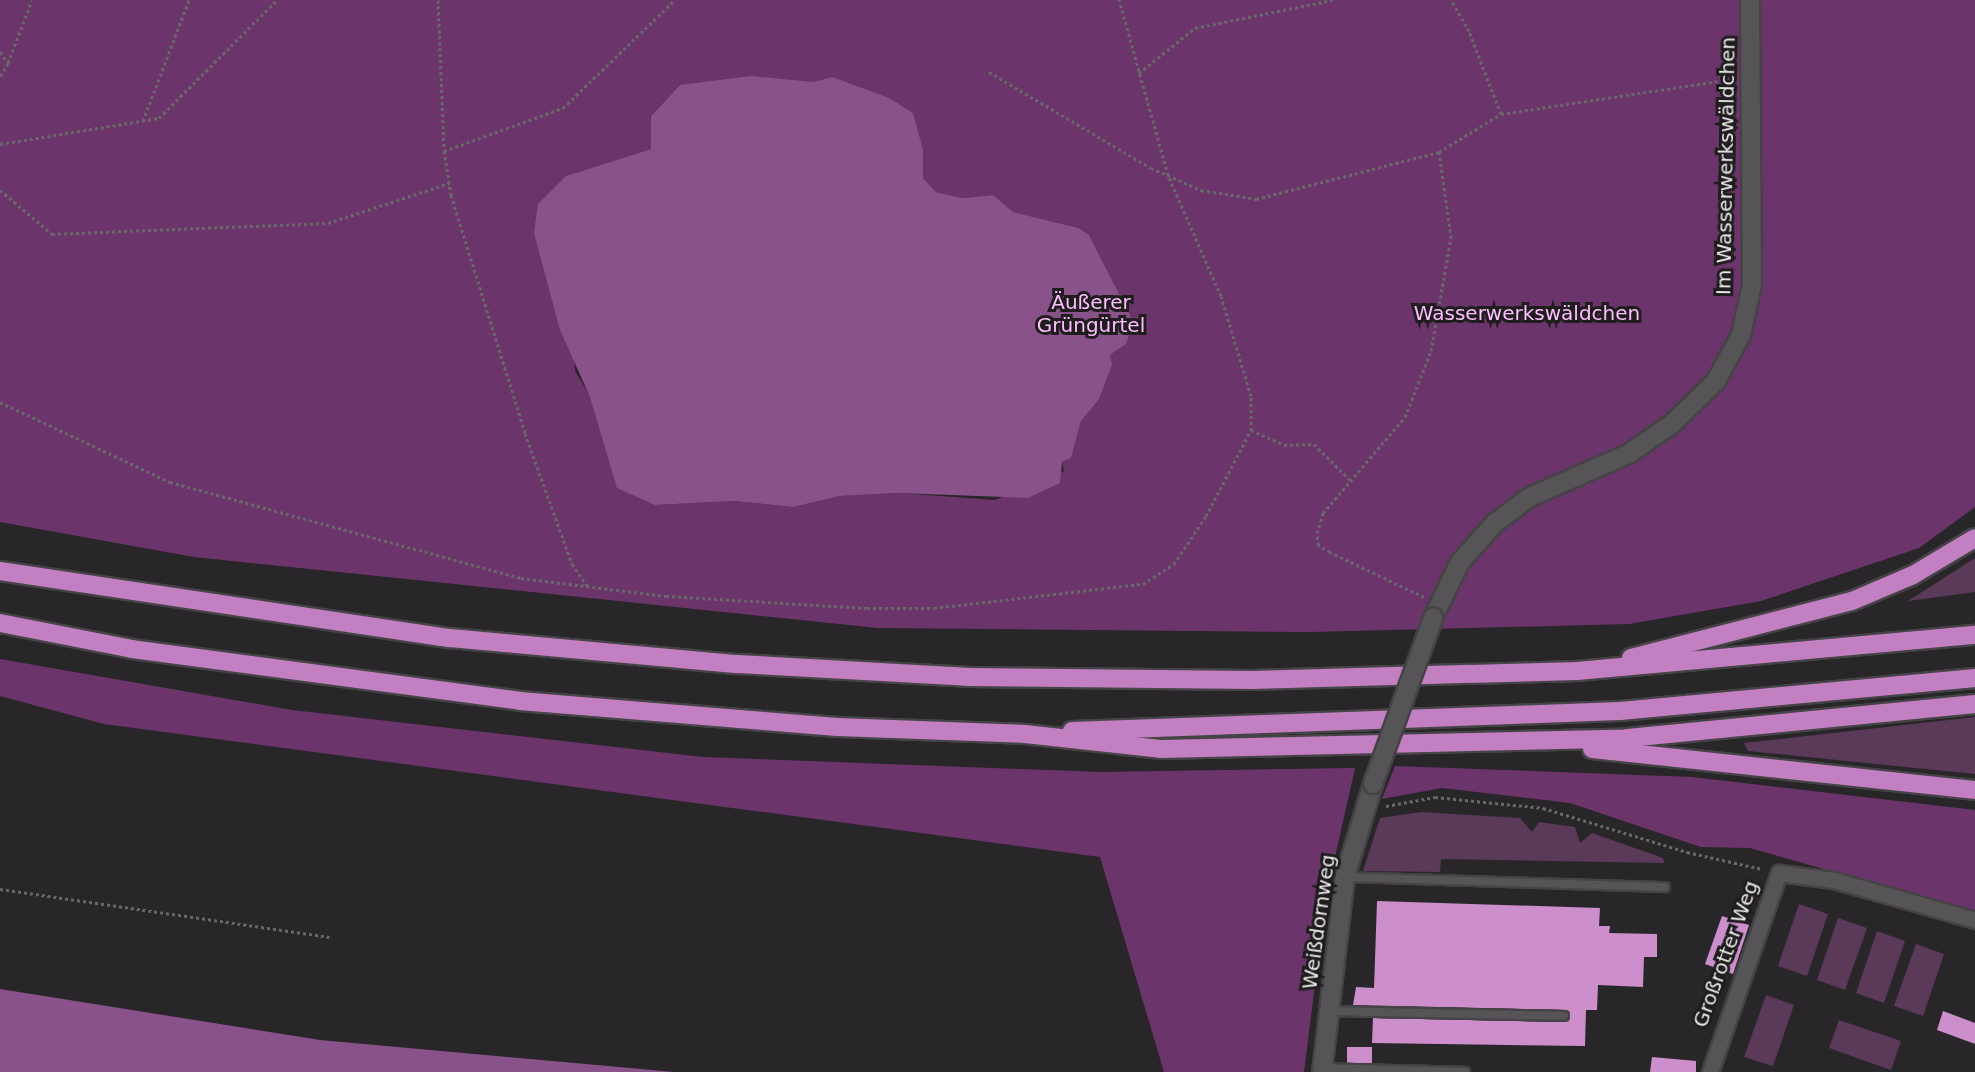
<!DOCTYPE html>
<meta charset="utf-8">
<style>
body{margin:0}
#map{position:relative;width:1975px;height:1072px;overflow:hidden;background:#292629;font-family:"DejaVu Sans",sans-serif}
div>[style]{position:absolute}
.green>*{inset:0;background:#5a3959}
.forest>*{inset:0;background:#6b356b}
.water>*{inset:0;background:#8a528b}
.building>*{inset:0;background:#cc8fcb}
.path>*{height:3px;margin-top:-1.5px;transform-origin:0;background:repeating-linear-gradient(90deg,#6a676a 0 3px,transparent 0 6px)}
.roads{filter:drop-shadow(2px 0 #464346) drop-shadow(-2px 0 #464346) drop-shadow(0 2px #464346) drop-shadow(0 -2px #464346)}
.service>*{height:8px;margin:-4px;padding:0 4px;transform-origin:4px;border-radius:4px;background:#575457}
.minor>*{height:15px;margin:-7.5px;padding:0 7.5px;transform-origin:7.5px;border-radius:7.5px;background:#575457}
.tertiary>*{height:18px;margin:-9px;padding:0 9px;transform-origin:9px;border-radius:9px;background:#575457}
.motorway>*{height:18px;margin:-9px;padding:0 9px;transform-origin:9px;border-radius:9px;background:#c27fc2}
.bridges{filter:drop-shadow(2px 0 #464346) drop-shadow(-2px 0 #464346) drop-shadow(0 2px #464346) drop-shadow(0 -2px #464346)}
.tertiary-bridge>*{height:18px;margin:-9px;padding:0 9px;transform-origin:9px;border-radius:9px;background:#575457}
span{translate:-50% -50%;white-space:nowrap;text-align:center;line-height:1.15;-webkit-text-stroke:6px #201d1f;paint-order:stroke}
.street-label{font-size:20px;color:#eae8ea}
.park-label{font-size:20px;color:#febefe}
</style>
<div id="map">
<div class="green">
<div style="clip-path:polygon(1975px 558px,1975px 592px,1908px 601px)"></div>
<div style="clip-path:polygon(1975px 717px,1975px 774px,1748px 751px,1744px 743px)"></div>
<div style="clip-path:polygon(1421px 812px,1520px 818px,1532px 832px,1539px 822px,1575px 827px,1580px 843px,1592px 833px,1663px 858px,1664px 863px,1441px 859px,1440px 872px,1363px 871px,1380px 818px)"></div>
<div style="clip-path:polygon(1799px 904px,1828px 914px,1807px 976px,1778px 966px)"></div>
<div style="clip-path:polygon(1838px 918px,1867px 928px,1845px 990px,1817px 980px)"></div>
<div style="clip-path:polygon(1877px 931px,1905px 941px,1884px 1003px,1856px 993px)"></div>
<div style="clip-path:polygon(1916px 944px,1944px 954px,1923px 1016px,1894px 1006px)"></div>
<div style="clip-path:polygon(1766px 995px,1794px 1005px,1773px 1066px,1744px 1057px)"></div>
<div style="clip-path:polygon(1839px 1020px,1901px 1041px,1891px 1070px,1829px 1048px)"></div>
</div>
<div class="forest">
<div style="clip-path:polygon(evenodd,0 0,1975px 0,1975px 507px,1919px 548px,1761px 601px,1629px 624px,1310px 632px,878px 628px,194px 557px,0 522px,0 0,832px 77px,923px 150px,923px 178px,936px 192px,962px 198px,992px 195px,1013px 212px,1079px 228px,1089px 235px,1130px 315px,1119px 349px,1110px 355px,1106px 381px,1081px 421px,1071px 458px,1062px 462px,1064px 471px,995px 500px,898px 493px,840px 496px,793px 507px,734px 501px,655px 505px,575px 371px,566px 176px,651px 149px,651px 116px,680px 85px,814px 82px,832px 77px)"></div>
<div style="clip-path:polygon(0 659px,292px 710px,703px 757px,1100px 772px,1355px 768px,1326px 897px,1304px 1072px,1164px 1072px,1100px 857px,104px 724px,0 696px)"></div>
<div style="clip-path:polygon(1395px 766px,1692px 777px,1975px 810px,1975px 912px,1750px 848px,1701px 847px,1570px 803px,1442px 788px,1382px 799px)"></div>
</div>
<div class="water">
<div style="clip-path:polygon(751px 76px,813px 82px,832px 77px,889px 98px,913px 113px,923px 150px,923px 178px,936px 192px,962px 198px,993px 195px,1013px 212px,1079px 228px,1089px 235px,1130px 315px,1129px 335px,1126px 344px,1110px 355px,1112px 365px,1099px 399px,1081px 421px,1071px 458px,1062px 462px,1060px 483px,1028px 498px,898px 493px,840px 496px,793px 507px,734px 501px,655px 505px,617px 488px,590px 397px,560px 330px,534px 233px,538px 204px,566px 176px,651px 149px,651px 116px,680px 85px)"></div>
<div style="clip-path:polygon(0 989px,320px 1040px,674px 1072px,0 1072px)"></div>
</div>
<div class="building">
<div style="clip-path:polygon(1377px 901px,1600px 908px,1599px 926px,1610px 926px,1609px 933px,1657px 934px,1657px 957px,1644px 957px,1643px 987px,1598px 985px,1597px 1010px,1586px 1010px,1585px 1046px,1372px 1043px,1373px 1018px,1564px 1022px,1570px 1017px,1564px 1010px,1353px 1005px,1356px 987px,1374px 988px)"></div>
<div style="clip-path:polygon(1722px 916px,1749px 925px,1733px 974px,1705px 964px)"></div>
<div style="clip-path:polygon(1943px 1011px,1975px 1023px,1975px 1044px,1937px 1030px)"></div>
<div style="clip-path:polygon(1347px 1047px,1372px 1047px,1372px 1063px,1347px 1063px)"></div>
<div style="clip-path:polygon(1652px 1057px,1696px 1061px,1696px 1072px,1650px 1072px)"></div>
</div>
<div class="path">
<div style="left:438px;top:0;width:151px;rotate:87.7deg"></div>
<div style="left:444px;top:151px;width:127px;rotate:-19.9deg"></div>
<div style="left:563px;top:108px;width:156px;rotate:-44deg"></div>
<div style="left:0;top:52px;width:14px;rotate:54deg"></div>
<div style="left:8px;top:63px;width:16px;rotate:120deg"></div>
<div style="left:8px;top:63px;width:67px;rotate:-69.1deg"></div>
<div style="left:989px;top:72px;width:188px;rotate:30.7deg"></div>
<div style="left:1151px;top:168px;width:55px;rotate:23.7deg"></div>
<div style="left:1201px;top:190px;width:56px;rotate:9.3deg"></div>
<div style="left:1256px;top:199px;width:189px;rotate:-14.4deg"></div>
<div style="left:1439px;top:152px;width:73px;rotate:-31.5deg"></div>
<div style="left:1501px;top:114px;width:89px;rotate:-111.1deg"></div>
<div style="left:1469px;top:31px;width:36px;rotate:-120deg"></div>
<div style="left:1139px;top:73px;width:72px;rotate:-38.8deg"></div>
<div style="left:1195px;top:28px;width:141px;rotate:-11.5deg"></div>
<div style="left:1501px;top:114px;width:235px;rotate:-8.6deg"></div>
<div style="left:143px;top:121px;width:129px;rotate:-69.2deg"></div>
<div style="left:0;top:144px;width:161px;rotate:-9.3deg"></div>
<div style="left:159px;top:118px;width:167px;rotate:-45deg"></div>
<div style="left:444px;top:151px;width:45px;rotate:81deg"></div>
<div style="left:451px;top:195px;width:249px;rotate:72.7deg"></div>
<div style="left:525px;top:433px;width:139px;rotate:70.3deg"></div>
<div style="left:572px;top:564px;width:29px;rotate:55deg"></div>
<div style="left:0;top:190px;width:68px;rotate:40.2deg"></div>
<div style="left:52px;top:234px;width:276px;rotate:-2.3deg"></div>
<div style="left:328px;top:223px;width:128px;rotate:-18.2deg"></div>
<div style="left:0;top:402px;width:188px;rotate:25.2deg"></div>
<div style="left:170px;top:482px;width:364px;rotate:15.3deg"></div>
<div style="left:521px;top:578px;width:146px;rotate:7.1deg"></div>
<div style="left:666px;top:596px;width:201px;rotate:3.4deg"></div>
<div style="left:867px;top:608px;width:67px"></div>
<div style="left:934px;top:608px;width:210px;rotate:-6.6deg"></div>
<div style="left:1143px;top:584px;width:37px;rotate:-33deg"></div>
<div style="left:1174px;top:564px;width:58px;rotate:-56.3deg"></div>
<div style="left:1206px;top:516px;width:97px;rotate:-62.4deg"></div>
<div style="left:1251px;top:430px;width:34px;rotate:-90deg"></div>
<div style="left:1251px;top:396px;width:104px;rotate:-106.7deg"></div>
<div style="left:1221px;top:296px;width:132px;rotate:-113.7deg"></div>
<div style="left:1168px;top:175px;width:182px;rotate:-105.6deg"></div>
<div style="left:1251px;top:430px;width:36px;rotate:24deg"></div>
<div style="left:1284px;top:445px;width:30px;rotate:-2deg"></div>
<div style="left:1314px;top:444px;width:51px;rotate:45deg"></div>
<div style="left:1424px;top:597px;width:104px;rotate:-154.4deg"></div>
<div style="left:1330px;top:552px;width:14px;rotate:-150deg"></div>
<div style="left:1318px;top:545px;width:12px;rotate:-95deg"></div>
<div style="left:1317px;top:533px;width:21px;rotate:-73deg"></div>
<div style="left:1323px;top:513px;width:126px;rotate:-49.5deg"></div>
<div style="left:1405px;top:417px;width:71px;rotate:-68.5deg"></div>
<div style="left:1431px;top:351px;width:115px;rotate:-80deg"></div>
<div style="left:1451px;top:238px;width:87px;rotate:-97.9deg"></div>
<div style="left:1386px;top:806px;width:50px;rotate:-10.4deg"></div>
<div style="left:1435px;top:797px;width:109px;rotate:5.8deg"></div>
<div style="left:1543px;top:808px;width:151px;rotate:17deg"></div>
<div style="left:1687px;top:852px;width:77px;rotate:12.8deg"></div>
<div style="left:0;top:889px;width:333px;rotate:8.3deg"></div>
</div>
<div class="roads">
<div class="service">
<div style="left:1345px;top:877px;width:320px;rotate:1.8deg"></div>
<div style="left:1330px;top:1011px;width:234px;rotate:1.2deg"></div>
<div style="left:1323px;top:1068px;width:142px;rotate:1.6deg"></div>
</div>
<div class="minor">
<div style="left:1710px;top:1072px;width:211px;rotate:-70.9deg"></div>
<div style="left:1779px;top:873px;width:55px;rotate:7.3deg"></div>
<div style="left:1834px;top:880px;width:147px;rotate:15.8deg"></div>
</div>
<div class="tertiary">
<div style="left:1433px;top:618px;width:62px;rotate:-64.3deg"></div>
<div style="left:1460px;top:562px;width:52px;rotate:-48.1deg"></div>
<div style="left:1495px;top:523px;width:44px;rotate:-36.6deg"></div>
<div style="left:1530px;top:497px;width:109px;rotate:-23.7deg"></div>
<div style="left:1630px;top:453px;width:52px;rotate:-34.9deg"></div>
<div style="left:1673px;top:423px;width:60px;rotate:-44.3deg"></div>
<div style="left:1716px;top:381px;width:52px;rotate:-61.5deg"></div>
<div style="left:1741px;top:335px;width:51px;rotate:-77.6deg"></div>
<div style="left:1752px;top:285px;width:285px;rotate:-90.4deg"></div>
<div style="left:1322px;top:1072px;width:196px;rotate:-83.3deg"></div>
<div style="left:1345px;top:877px;width:97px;rotate:-73.2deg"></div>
</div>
<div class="motorway">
<div style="left:0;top:571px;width:455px;rotate:8.5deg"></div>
<div style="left:450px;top:638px;width:289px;rotate:5.2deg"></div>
<div style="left:738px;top:664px;width:232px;rotate:3.2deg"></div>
<div style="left:970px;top:677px;width:282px;rotate:0.6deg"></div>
<div style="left:1252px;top:680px;width:325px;rotate:-1.6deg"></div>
<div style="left:1577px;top:671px;width:400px;rotate:-5.2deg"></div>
<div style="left:0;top:623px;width:135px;rotate:11.1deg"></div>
<div style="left:132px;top:649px;width:391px;rotate:7.6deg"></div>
<div style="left:520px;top:701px;width:318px;rotate:4.7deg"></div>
<div style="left:837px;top:727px;width:188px;rotate:2.1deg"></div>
<div style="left:1025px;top:734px;width:136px;rotate:6.3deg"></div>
<div style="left:1160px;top:749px;width:468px;rotate:-1.3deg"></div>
<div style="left:1628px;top:738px;width:349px;rotate:-5.6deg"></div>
<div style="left:1631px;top:658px;width:228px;rotate:-14.5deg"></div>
<div style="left:1852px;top:601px;width:66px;rotate:-23.1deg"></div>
<div style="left:1913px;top:575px;width:72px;rotate:-30.8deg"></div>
<div style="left:1072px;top:731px;width:548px;rotate:-2.09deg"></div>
<div style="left:1620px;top:711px;width:357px;rotate:-5.3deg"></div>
<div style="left:1592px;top:749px;width:385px;rotate:6.1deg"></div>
</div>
</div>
<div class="bridges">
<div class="tertiary-bridge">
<div style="left:1373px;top:784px;width:177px;rotate:-70.1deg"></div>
</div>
</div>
<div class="street-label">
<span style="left:1726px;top:166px;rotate:-89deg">Im Wasserwerkswäldchen</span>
<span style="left:1319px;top:922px;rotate:-82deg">Weißdornweg</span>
<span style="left:1726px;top:954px;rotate:-70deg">Großrotter Weg</span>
</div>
<div class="park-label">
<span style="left:1091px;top:314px">Äußerer<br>Grüngürtel</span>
<span style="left:1527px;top:313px">Wasserwerkswäldchen</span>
</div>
</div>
